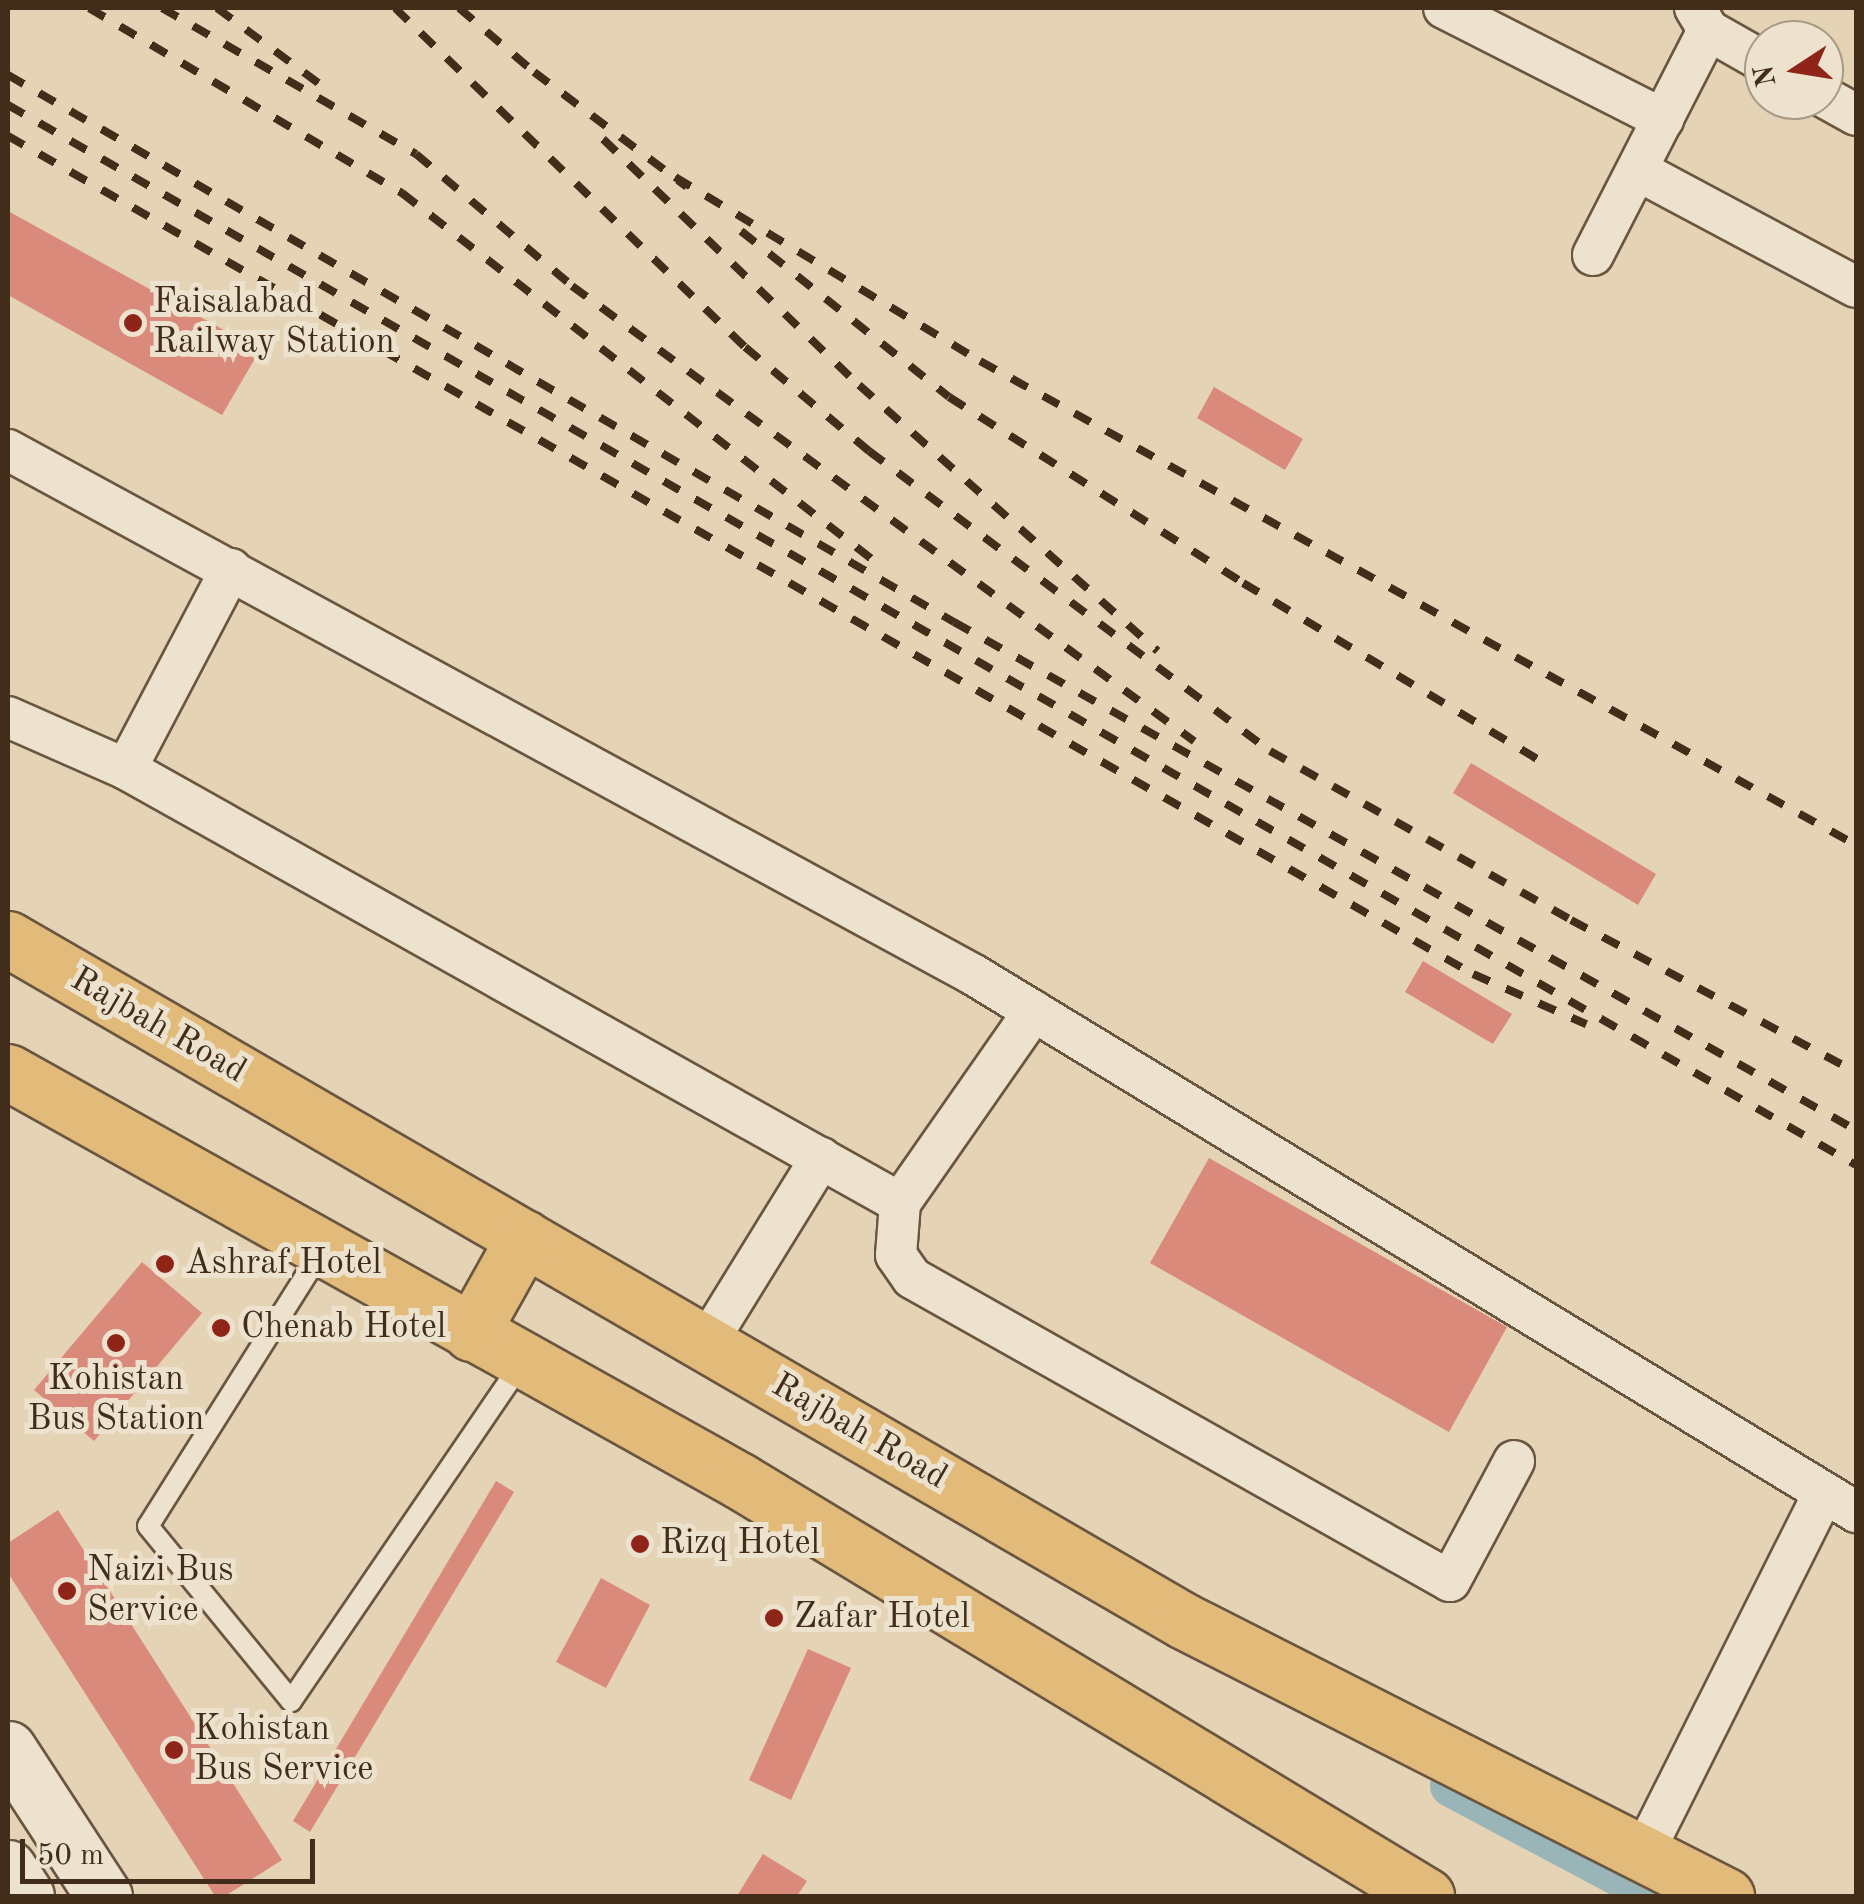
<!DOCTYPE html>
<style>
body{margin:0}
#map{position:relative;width:1864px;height:1904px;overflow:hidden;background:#e4d3b4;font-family:"Old Standard TT",serif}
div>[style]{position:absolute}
.canal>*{height:42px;margin:-21px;padding:0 21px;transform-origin:21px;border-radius:21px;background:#9ab5b8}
.building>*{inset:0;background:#da8a7b}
.roads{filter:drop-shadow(2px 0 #6a5640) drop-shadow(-2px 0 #6a5640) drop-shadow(0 2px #6a5640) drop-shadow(0 -2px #6a5640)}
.service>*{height:20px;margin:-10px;padding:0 10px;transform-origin:10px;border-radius:10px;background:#ede2ce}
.minor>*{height:40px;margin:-20px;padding:0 20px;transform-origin:20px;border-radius:20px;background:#ede2ce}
.secondary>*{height:55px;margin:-27.5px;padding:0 27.5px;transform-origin:27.5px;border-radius:27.5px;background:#ede2ce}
.primary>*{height:55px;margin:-27.5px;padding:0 27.5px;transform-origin:27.5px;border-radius:27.5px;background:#e2ba7a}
.rail>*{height:8px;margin-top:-4px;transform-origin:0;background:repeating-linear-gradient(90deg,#412d19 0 18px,transparent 0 36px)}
.dots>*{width:28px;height:28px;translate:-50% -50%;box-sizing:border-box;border:5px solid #ede2ce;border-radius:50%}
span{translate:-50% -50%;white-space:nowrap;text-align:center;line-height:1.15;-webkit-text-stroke:10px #ede2ce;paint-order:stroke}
.poi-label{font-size:35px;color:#412d19}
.left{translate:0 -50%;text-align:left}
.street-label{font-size:35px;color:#412d19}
.frame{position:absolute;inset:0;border:10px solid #412d19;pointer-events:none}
.north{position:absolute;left:1744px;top:20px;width:100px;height:100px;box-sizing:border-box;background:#ede2ce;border:2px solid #a89a86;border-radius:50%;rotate:258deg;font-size:28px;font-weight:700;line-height:40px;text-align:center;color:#412d19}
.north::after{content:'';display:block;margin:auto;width:35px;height:45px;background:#8f2418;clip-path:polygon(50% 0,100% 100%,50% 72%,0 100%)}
.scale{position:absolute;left:20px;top:1839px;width:295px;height:45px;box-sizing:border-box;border:5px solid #412d19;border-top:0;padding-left:12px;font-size:30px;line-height:35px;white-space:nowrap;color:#412d19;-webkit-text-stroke:8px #ede2ce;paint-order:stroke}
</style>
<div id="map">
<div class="canal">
<div style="left:1451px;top:1786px;width:234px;rotate:28deg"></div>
</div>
<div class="building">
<div style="clip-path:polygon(8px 211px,260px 350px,222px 415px,8px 295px)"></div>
<div style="clip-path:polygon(1214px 387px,1303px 439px,1285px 470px,1197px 418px)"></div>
<div style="clip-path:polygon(1471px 763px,1656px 874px,1638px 905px,1453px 793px)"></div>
<div style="clip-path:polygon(1423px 961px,1512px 1014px,1493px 1044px,1405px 992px)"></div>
<div style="clip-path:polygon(1209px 1158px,1507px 1327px,1449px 1432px,1150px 1263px)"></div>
<div style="clip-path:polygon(142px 1262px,202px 1313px,94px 1441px,34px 1390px)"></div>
<div style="clip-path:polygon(496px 1481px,514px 1492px,310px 1832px,293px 1821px)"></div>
<div style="clip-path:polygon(58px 1510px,282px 1860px,225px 1896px,215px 1896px,8px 1573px,8px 1543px)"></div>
<div style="clip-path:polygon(601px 1578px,650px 1605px,606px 1688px,556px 1662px)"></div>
<div style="clip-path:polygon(808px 1649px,851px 1668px,791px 1800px,749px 1780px)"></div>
<div style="clip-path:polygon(763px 1854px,807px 1881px,797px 1896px,737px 1896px)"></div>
</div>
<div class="roads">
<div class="service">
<div style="left:322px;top:1250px;width:326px;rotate:122.2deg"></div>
<div style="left:148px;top:1526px;width:226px;rotate:50.7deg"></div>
<div style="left:291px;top:1701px;width:410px;rotate:-55.7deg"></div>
</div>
<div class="minor">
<div style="left:1444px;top:8px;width:246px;rotate:26.9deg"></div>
<div style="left:1695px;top:8px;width:26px;rotate:59deg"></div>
<div style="left:1708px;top:30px;width:64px;rotate:29.7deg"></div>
<div style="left:1824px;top:97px;width:37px;rotate:29deg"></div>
<div style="left:1637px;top:170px;width:248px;rotate:28.1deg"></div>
<div style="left:1593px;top:255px;width:253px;rotate:-62.9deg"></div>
<div style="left:8px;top:450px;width:1099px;rotate:28.52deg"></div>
<div style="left:974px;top:975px;width:1033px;rotate:31.33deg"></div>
<div style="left:231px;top:569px;width:226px;rotate:117.7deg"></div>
<div style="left:126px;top:769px;width:887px;rotate:29.28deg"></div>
<div style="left:900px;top:1203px;width:52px;rotate:94.4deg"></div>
<div style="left:896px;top:1255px;width:28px;rotate:55deg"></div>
<div style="left:912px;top:1278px;width:617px;rotate:29.39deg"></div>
<div style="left:1450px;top:1581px;width:136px;rotate:-61.9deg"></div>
<div style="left:8px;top:717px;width:129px;rotate:23.8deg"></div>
<div style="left:900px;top:1203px;width:234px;rotate:-55.1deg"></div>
<div style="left:706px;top:1344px;width:219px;rotate:-58.3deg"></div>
<div style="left:1643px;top:1854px;width:404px;rotate:-63.4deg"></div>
</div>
<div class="secondary">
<div style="left:8px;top:1749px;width:176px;rotate:56.9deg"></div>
<div style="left:8px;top:1868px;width:33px;rotate:57deg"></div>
</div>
<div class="primary">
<div style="left:8px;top:939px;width:1359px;rotate:30.11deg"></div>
<div style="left:1184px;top:1621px;width:608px;rotate:26.9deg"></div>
<div style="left:8px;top:1072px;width:839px;rotate:29.19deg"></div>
<div style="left:740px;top:1481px;width:802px;rotate:31.17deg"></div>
<div style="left:471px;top:1333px;width:109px;rotate:-60.8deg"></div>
</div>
</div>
<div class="rail">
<div style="left:89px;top:8px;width:364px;rotate:30.6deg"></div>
<div style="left:402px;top:193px;width:604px;rotate:37.93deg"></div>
<div style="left:162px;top:8px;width:293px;rotate:29.9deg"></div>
<div style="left:416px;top:154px;width:204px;rotate:40.2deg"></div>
<div style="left:572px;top:286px;width:771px;rotate:36.19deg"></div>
<div style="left:217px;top:8px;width:134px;rotate:36.5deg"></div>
<div style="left:395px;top:8px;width:487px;rotate:44.1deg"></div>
<div style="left:745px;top:347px;width:162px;rotate:40deg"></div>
<div style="left:869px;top:451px;width:501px;rotate:36.8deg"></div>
<div style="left:1270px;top:751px;width:345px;rotate:29.3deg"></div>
<div style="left:1571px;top:920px;width:323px;rotate:28.1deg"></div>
<div style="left:459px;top:8px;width:99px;rotate:40.5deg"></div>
<div style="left:534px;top:72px;width:191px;rotate:36.9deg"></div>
<div style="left:8px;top:75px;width:1093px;rotate:30.04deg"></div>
<div style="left:954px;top:622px;width:1035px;rotate:29.39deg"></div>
<div style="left:8px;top:105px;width:2130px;rotate:29.84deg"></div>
<div style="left:8px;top:136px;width:1688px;rotate:29.77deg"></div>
<div style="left:1473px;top:974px;width:124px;rotate:23.9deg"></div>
<div style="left:603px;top:139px;width:355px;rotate:43.9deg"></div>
<div style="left:859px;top:385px;width:400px;rotate:41.7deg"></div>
<div style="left:675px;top:177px;width:356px;rotate:31.1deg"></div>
<div style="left:980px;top:361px;width:1001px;rotate:28.92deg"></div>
<div style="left:741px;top:231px;width:266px;rotate:38.6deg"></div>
<div style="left:949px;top:397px;width:348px;rotate:32.3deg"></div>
<div style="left:1243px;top:583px;width:353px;rotate:30.9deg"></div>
</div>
<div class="dots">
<div style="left:133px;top:323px;background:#8f2418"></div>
<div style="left:165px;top:1264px;background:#8f2418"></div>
<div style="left:221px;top:1328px;background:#8f2418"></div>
<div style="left:116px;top:1343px;background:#8f2418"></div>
<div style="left:640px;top:1544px;background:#8f2418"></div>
<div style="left:67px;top:1591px;background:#8f2418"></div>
<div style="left:774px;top:1618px;background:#8f2418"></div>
<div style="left:174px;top:1750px;background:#8f2418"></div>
</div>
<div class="poi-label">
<span class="left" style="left:153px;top:323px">Faisalabad<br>Railway Station</span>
<span class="left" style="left:185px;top:1264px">Ashraf Hotel</span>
<span class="left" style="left:241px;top:1328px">Chenab Hotel</span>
<span style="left:116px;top:1400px">Kohistan<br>Bus Station</span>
<span class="left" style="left:660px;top:1544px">Rizq Hotel</span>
<span class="left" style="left:87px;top:1591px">Naizi Bus<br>Service</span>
<span class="left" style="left:794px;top:1618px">Zafar Hotel</span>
<span class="left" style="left:194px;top:1750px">Kohistan<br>Bus Service</span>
</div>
<div class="street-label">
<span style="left:158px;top:1026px;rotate:30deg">Rajbah Road</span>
<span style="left:859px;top:1432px;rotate:30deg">Rajbah Road</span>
</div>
<div class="frame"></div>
<div class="north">N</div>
<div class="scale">50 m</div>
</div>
